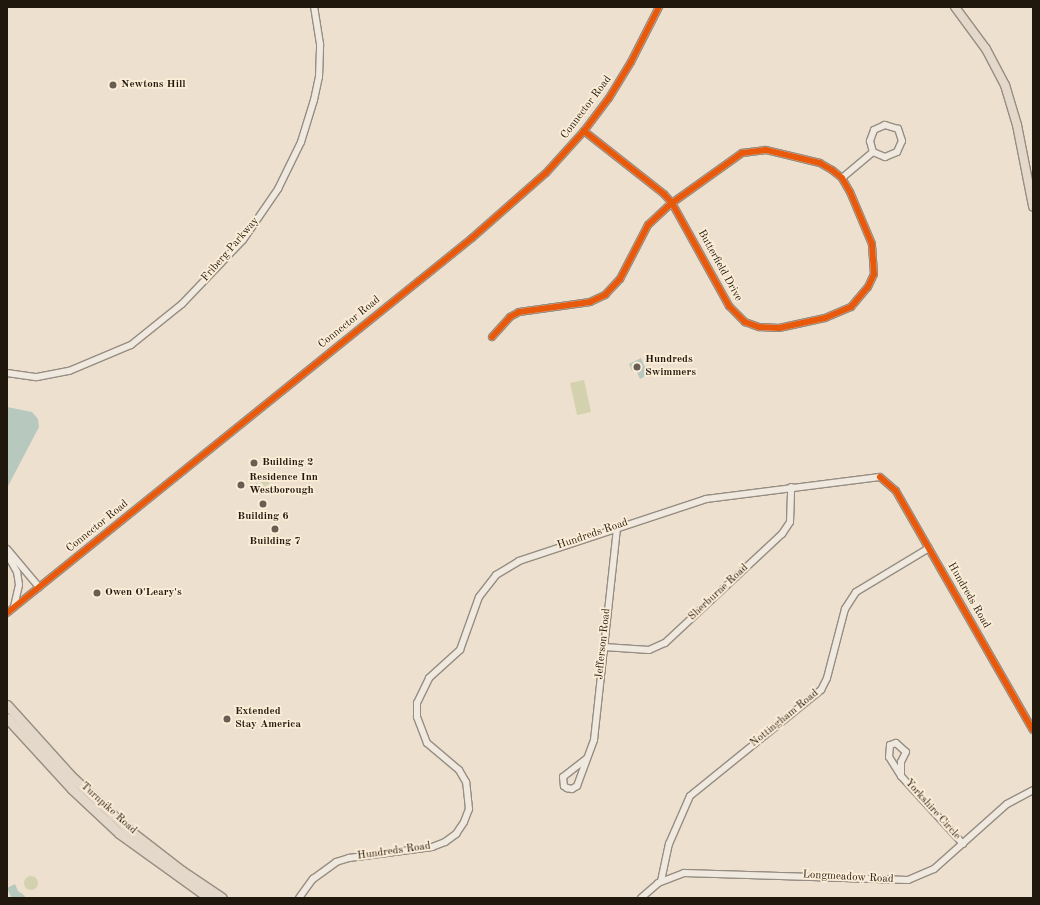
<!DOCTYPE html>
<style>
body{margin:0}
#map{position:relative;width:1040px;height:905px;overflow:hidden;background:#ede0ce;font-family:"Old Standard TT",serif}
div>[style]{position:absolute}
.green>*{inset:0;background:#d3d1ae}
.round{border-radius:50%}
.water>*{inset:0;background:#b7c8bf}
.roads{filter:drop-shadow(1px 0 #968d82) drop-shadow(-1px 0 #968d82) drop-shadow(0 1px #968d82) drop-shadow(0 -1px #968d82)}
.minor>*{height:6px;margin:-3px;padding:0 3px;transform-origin:3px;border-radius:3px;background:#f0e9e0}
.major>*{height:8px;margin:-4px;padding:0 4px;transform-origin:4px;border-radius:4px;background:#e3d8ca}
.highway>*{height:9px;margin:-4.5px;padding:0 4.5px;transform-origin:4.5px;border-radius:4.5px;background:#e3d8ca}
.cycleway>*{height:6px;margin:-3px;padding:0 3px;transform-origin:3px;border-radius:3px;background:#e8590c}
.dots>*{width:11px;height:11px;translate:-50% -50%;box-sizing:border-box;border:2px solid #fcedd7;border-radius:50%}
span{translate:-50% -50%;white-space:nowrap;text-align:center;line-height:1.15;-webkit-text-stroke:3.5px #fcedd7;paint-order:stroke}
.poi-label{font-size:11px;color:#21180d;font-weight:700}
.left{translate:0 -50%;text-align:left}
.street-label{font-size:11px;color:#21180d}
.frame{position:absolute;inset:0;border:8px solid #21180d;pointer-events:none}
</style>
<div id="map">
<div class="green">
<div style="clip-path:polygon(584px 380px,591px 412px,577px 415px,570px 383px)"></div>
<div style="clip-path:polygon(262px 473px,270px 483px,265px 487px,256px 477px)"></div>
<div class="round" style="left:24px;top:876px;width:14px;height:14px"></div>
</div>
<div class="water">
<div style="clip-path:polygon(641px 358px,648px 375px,640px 379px,636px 370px,632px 371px,629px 364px)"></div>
<div style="clip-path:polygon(7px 407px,32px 412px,38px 419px,39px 427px,7px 488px)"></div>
<div style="clip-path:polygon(257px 483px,264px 492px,260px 495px,253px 486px)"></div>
<div style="clip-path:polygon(15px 884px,18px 891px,25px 896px,24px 898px,11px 897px,7px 888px)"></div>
</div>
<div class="roads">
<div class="minor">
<div style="left:842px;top:178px;width:40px;rotate:-40deg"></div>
<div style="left:873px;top:152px;width:13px;rotate:23deg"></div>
<div style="left:885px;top:157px;width:13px;rotate:-23deg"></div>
<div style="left:897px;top:152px;width:12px;rotate:-66deg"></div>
<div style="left:902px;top:141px;width:13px;rotate:-108deg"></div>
<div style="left:898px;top:129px;width:14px;rotate:-163deg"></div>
<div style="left:885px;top:125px;width:12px;rotate:156deg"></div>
<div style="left:874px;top:130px;width:12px;rotate:110deg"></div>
<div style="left:870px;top:141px;width:11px;rotate:75deg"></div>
<div style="left:492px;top:337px;width:27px;rotate:-48deg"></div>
<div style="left:510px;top:317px;width:10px;rotate:-29deg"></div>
<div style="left:519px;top:312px;width:72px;rotate:-8deg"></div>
<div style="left:590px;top:302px;width:17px;rotate:-25deg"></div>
<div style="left:605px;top:295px;width:22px;rotate:-47deg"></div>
<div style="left:620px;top:279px;width:61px;rotate:-62.6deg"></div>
<div style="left:648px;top:225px;width:33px;rotate:-43deg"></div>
<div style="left:672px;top:203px;width:118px;rotate:61deg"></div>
<div style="left:729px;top:306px;width:23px;rotate:45deg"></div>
<div style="left:745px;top:322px;width:15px;rotate:20deg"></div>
<div style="left:759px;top:327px;width:20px;rotate:3deg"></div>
<div style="left:779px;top:328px;width:47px;rotate:-12.3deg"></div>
<div style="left:825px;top:318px;width:28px;rotate:-23deg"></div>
<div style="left:851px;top:307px;width:26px;rotate:-50deg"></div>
<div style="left:868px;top:287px;width:14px;rotate:-65deg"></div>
<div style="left:874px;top:274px;width:30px;rotate:-94deg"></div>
<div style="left:872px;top:244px;width:56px;rotate:-112.9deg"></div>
<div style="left:850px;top:192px;width:16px;rotate:-120deg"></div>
<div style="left:842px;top:178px;width:13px;rotate:-141deg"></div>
<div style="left:832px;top:170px;width:14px;rotate:-150deg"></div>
<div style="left:820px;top:163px;width:56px;rotate:-166.5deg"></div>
<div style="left:766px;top:150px;width:24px;rotate:173deg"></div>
<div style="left:742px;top:153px;width:86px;rotate:144.5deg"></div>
<div style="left:672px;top:203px;width:12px;rotate:-132deg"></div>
<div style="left:664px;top:194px;width:102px;rotate:-141.8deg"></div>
<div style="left:7px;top:373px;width:30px;rotate:8deg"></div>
<div style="left:37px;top:377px;width:33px;rotate:-11deg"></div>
<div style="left:69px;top:371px;width:67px;rotate:-22.8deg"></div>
<div style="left:131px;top:345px;width:65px;rotate:-38.8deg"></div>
<div style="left:182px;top:304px;width:88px;rotate:-46.4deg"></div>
<div style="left:243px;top:240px;width:62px;rotate:-55.5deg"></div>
<div style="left:278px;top:189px;width:52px;rotate:-63.9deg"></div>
<div style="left:301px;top:142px;width:44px;rotate:-72.8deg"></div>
<div style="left:314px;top:100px;width:24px;rotate:-78deg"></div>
<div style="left:319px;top:77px;width:33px;rotate:-88deg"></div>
<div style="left:320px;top:44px;width:37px;rotate:-99deg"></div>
<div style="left:7px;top:549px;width:50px;rotate:49.9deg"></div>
<div style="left:7px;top:554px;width:21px;rotate:61deg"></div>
<div style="left:17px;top:572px;width:13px;rotate:81deg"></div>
<div style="left:19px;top:585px;width:23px;rotate:103deg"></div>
<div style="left:7px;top:613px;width:597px;rotate:-38.88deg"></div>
<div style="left:472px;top:238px;width:98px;rotate:-41.3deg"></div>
<div style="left:546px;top:173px;width:57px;rotate:-47.9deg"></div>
<div style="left:584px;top:131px;width:41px;rotate:-52.9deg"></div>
<div style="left:609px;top:98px;width:42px;rotate:-58.6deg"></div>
<div style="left:631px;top:62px;width:62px;rotate:-63deg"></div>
<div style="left:604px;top:647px;width:45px;rotate:3.8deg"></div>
<div style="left:649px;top:650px;width:17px;rotate:-24deg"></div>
<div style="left:665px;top:643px;width:160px;rotate:-43deg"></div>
<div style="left:782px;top:534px;width:14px;rotate:-56deg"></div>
<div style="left:790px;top:522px;width:35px;rotate:-88deg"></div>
<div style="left:586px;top:759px;width:29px;rotate:142deg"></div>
<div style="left:563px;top:777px;width:9px;rotate:84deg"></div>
<div style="left:564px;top:786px;width:4px;rotate:34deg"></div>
<div style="left:567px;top:788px;width:5px;rotate:11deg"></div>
<div style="left:572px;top:789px;width:6px;rotate:-31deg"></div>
<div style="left:577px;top:786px;width:49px;rotate:-69.7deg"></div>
<div style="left:594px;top:740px;width:214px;rotate:-83.8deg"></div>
<div style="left:901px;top:776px;width:22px;rotate:-122deg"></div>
<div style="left:889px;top:757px;width:12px;rotate:-85deg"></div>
<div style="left:890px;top:745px;width:6px;rotate:-18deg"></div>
<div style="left:896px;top:743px;width:13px;rotate:42deg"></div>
<div style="left:906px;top:752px;width:11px;rotate:117deg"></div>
<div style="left:901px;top:762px;width:14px;rotate:90deg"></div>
<div style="left:901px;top:776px;width:92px;rotate:47.6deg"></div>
<div style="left:661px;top:881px;width:38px;rotate:-78deg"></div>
<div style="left:669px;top:844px;width:52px;rotate:-66.4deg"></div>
<div style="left:690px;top:796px;width:169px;rotate:-39deg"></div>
<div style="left:821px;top:690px;width:13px;rotate:-63deg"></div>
<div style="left:827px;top:678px;width:71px;rotate:-75.4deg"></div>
<div style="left:845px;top:609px;width:20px;rotate:-57deg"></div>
<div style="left:856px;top:592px;width:85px;rotate:-31.1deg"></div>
<div style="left:299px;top:898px;width:24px;rotate:-54deg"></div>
<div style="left:313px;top:879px;width:29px;rotate:-36deg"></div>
<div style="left:336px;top:862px;width:14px;rotate:-17deg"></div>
<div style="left:349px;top:858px;width:84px;rotate:-7.5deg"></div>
<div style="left:432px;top:847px;width:14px;rotate:-21deg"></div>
<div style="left:445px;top:842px;width:14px;rotate:-36deg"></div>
<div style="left:456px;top:834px;width:14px;rotate:-56deg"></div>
<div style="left:464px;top:822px;width:14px;rotate:-69deg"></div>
<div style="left:469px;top:809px;width:27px;rotate:-96deg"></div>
<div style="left:466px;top:782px;width:14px;rotate:-120deg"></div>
<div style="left:459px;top:770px;width:42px;rotate:-139.8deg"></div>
<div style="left:427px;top:743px;width:28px;rotate:-111deg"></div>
<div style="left:417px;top:717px;width:14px;rotate:-90deg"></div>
<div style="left:417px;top:703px;width:28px;rotate:-64deg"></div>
<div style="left:429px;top:678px;width:42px;rotate:-42.1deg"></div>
<div style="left:460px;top:650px;width:56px;rotate:-70.3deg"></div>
<div style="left:479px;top:597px;width:28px;rotate:-52deg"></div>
<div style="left:496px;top:575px;width:27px;rotate:-31deg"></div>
<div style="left:519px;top:561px;width:197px;rotate:-18.3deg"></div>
<div style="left:706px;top:499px;width:175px;rotate:-7.2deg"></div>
<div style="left:880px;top:477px;width:21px;rotate:41deg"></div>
<div style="left:896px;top:491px;width:275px;rotate:60.2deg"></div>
<div style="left:641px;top:898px;width:23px;rotate:-41deg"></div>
<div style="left:658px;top:883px;width:28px;rotate:-21deg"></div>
<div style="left:684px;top:873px;width:224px;rotate:1.8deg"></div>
<div style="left:908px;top:880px;width:28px;rotate:-23deg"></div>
<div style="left:934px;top:869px;width:98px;rotate:-41.7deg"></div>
<div style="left:1007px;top:804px;width:30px;rotate:-28deg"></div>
</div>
<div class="major">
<div style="left:955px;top:7px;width:52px;rotate:53.6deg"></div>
<div style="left:986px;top:49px;width:41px;rotate:62.2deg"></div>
<div style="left:1005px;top:85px;width:42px;rotate:73.3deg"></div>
<div style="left:1017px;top:125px;width:83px;rotate:78.8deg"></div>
</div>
<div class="highway">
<div style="left:7px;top:705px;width:94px;rotate:48deg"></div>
<div style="left:70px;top:775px;width:81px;rotate:43deg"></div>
<div style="left:129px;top:830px;width:67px;rotate:37.7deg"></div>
<div style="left:182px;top:871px;width:48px;rotate:34deg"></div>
<div style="left:7px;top:718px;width:96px;rotate:47.5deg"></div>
<div style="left:72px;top:789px;width:64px;rotate:43.1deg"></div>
<div style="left:119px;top:833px;width:111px;rotate:35.8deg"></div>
</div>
</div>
<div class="cycleway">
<div style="left:492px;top:337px;width:27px;rotate:-48deg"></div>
<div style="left:510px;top:317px;width:10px;rotate:-29deg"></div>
<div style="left:519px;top:312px;width:72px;rotate:-8deg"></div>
<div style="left:590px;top:302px;width:17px;rotate:-25deg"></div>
<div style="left:605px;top:295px;width:22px;rotate:-47deg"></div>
<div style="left:620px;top:279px;width:61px;rotate:-62.6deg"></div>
<div style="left:648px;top:225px;width:33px;rotate:-43deg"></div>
<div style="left:672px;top:203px;width:118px;rotate:61deg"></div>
<div style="left:729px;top:306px;width:23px;rotate:45deg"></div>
<div style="left:745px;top:322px;width:15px;rotate:20deg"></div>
<div style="left:759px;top:327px;width:20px;rotate:3deg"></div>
<div style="left:779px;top:328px;width:47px;rotate:-12.3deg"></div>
<div style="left:825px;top:318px;width:28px;rotate:-23deg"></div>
<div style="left:851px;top:307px;width:26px;rotate:-50deg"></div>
<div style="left:868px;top:287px;width:14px;rotate:-65deg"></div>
<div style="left:874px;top:274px;width:30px;rotate:-94deg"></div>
<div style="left:872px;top:244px;width:56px;rotate:-112.9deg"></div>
<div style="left:850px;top:192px;width:16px;rotate:-120deg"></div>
<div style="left:842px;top:178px;width:13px;rotate:-141deg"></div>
<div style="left:832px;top:170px;width:14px;rotate:-150deg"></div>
<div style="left:820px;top:163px;width:56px;rotate:-166.5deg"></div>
<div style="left:766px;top:150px;width:24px;rotate:173deg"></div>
<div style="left:742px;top:153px;width:86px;rotate:144.5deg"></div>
<div style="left:672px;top:203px;width:12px;rotate:-132deg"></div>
<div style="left:664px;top:194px;width:102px;rotate:-141.8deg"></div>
<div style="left:880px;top:477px;width:21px;rotate:41deg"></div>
<div style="left:896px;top:491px;width:275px;rotate:60.2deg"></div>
<div style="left:7px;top:613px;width:597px;rotate:-38.88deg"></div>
<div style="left:472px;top:238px;width:98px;rotate:-41.3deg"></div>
<div style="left:546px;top:173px;width:57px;rotate:-47.9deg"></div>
<div style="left:584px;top:131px;width:41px;rotate:-52.9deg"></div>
<div style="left:609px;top:98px;width:42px;rotate:-58.6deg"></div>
<div style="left:631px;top:62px;width:62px;rotate:-63deg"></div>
</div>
<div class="dots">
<div style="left:113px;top:85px;background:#685e51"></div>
<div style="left:637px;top:367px;background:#685e51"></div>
<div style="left:254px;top:463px;background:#685e51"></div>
<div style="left:241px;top:485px;background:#685e51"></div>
<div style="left:263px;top:504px;background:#685e51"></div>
<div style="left:275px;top:529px;background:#685e51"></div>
<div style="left:97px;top:593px;background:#685e51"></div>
<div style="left:227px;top:719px;background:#685e51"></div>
</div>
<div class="poi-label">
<span class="left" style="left:121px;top:85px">Newtons Hill</span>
<span class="left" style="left:645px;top:367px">Hundreds<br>Swimmers</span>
<span class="left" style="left:262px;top:463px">Building 2</span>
<span class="left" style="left:249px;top:485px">Residence Inn<br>Westborough</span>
<span style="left:263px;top:517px">Building 6</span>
<span style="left:275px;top:542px">Building 7</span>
<span class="left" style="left:105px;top:593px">Owen O'Leary's</span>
<span class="left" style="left:235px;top:719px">Extended<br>Stay America</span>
</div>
<div class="street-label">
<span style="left:587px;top:108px;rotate:-53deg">Connector Road</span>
<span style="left:231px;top:250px;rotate:-49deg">Friberg Parkway</span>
<span style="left:719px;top:266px;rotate:61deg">Butterfield Drive</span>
<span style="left:350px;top:323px;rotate:-39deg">Connector Road</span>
<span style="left:98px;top:527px;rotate:-39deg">Connector Road</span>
<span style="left:593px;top:535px;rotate:-19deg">Hundreds Road</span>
<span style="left:719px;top:593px;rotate:-43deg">Sherburne Road</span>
<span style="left:968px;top:596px;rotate:60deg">Hundreds Road</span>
<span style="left:604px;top:644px;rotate:-84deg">Jefferson Road</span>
<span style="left:785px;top:719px;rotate:-39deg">Nottingham Road</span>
<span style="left:108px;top:809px;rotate:42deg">Turnpike Road</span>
<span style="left:932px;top:810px;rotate:48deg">Yorkshire Circle</span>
<span style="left:394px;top:852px;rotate:-8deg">Hundreds Road</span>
<span style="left:848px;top:878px;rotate:3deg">Longmeadow Road</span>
</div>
<div class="frame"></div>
</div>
